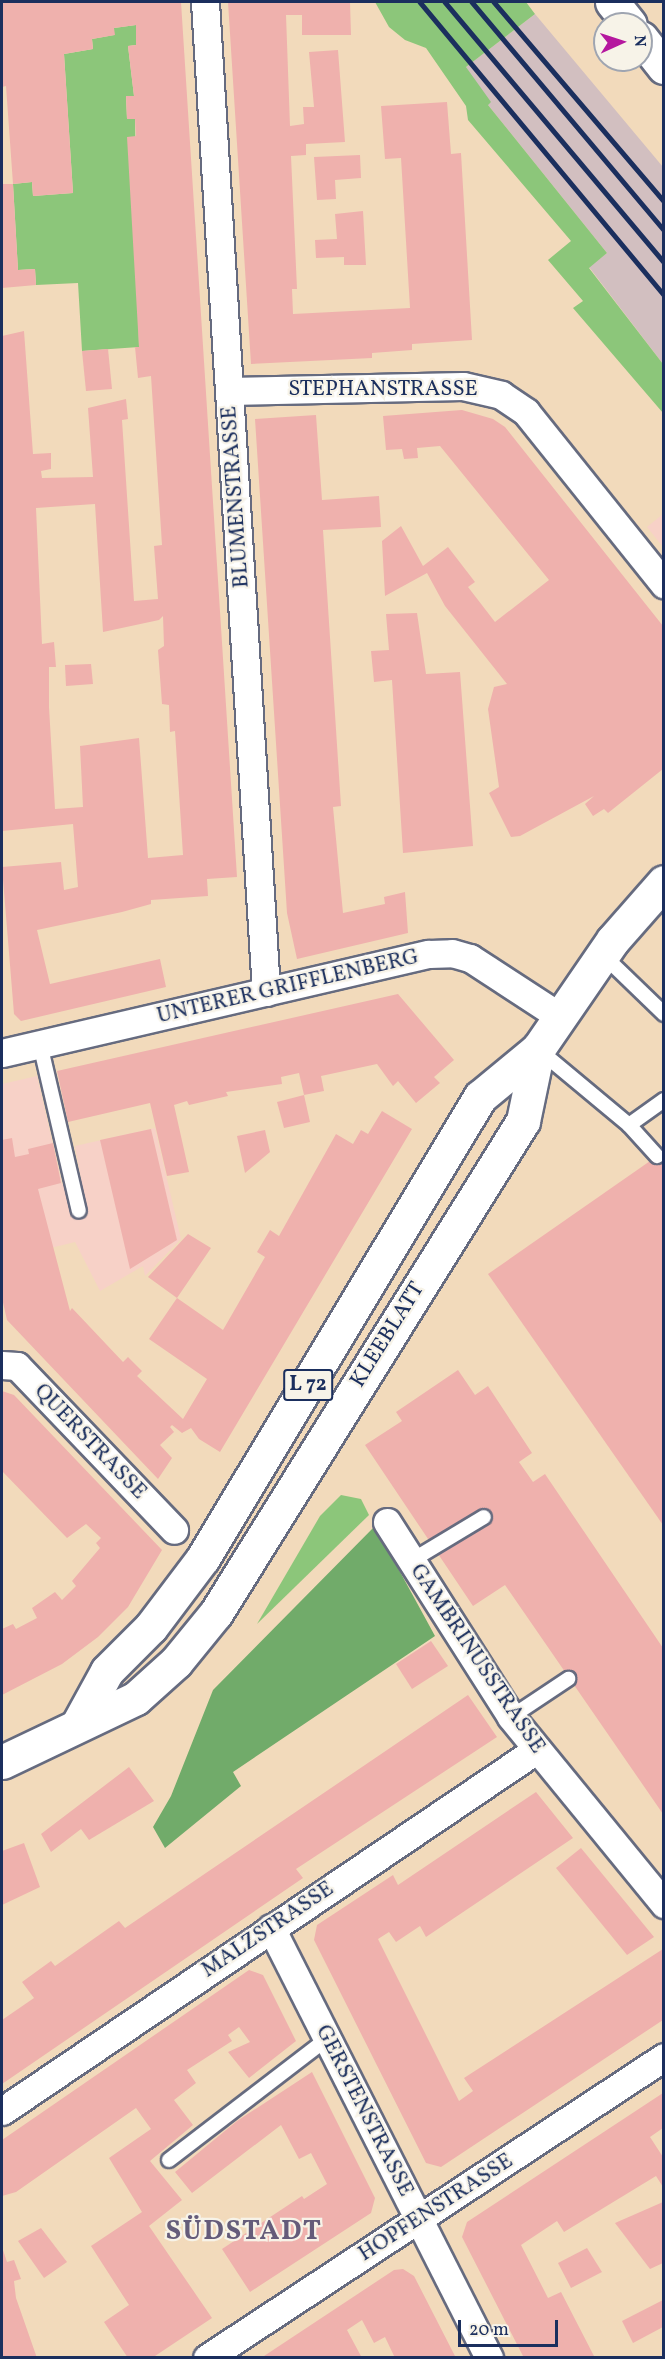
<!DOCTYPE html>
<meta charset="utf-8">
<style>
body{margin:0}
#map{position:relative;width:665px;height:2359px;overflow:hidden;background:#f2dabb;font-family:Vollkorn,serif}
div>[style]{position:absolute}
.built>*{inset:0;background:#f7d1c7}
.industrial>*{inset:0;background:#d2bfc0}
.green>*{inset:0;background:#8cc67a}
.forest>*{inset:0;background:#71ab6a}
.building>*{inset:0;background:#efb1ad}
.roads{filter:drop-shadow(2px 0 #666b7f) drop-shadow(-2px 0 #666b7f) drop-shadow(0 2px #666b7f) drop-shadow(0 -2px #666b7f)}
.lane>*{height:14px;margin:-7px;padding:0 7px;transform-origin:7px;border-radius:7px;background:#fff}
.street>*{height:27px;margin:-13.5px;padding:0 13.5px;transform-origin:13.5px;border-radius:13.5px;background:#fff}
.primary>*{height:33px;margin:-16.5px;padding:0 16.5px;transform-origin:16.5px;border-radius:16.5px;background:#fff}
.rail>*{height:4.5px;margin:-2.25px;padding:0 2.25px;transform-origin:2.25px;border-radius:2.25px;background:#1b2f5e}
span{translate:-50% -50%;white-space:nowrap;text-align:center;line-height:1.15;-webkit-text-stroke:4.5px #f7f3e8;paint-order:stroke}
.shield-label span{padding:2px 4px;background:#f7f3e8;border:2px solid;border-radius:4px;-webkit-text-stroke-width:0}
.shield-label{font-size:21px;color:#1b2f5e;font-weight:700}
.street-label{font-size:22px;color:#1b2f5e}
.district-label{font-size:28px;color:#655c7a;font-weight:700;letter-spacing:1.5px}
.frame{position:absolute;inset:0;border:3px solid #1b2f5e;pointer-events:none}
.north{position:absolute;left:593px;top:12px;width:60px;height:60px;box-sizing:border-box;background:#f7f3e8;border:2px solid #9fa5b1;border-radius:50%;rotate:87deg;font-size:16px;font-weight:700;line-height:24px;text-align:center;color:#1b2f5e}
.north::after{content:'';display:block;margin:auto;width:21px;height:27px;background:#b5179e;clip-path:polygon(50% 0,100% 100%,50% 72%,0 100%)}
.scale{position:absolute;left:458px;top:2320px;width:100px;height:27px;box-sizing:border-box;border:3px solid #1b2f5e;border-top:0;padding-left:8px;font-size:18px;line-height:21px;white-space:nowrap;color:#1b2f5e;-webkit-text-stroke:4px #f7f3e8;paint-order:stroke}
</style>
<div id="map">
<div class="built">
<div style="clip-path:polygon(663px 514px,663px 547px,647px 527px)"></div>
<div style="clip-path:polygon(37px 1076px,62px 1184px,81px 1179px,75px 1146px,155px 1128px,181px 1239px,145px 1276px,143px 1266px,100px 1291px,75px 1242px,2px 1260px,2px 1084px)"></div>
</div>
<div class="industrial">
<div style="clip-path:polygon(535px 14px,663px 167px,663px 364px,589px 267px,607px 253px,488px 105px,466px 67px)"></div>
</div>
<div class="green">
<div style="clip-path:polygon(375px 2px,526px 2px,535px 14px,466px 67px,491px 102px,488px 105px,607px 253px,589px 268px,663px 364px,663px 413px,573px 308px,583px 301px,548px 260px,571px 241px,468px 120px,466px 106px,426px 48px,405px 40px,389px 27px)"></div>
<div style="clip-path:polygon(136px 25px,136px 45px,128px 46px,134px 96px,126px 97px,127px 119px,135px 119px,139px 347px,82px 351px,78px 283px,36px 285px,35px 269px,18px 270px,13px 184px,32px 182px,33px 196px,73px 193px,64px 54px,93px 49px,92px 39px,114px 35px,114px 28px)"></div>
<div style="clip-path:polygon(341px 1495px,361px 1499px,369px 1515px,257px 1624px,320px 1516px)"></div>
</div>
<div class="forest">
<div style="clip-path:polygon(375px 1526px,435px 1636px,233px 1772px,241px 1786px,165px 1848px,153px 1827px,171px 1796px,213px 1690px)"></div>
</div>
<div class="building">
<div style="clip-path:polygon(evenodd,2px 2px,181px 2px,237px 877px,207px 879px,208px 896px,151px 900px,151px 904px,122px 912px,37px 930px,50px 984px,160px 959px,166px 987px,21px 1021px,14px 1014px,2px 867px,61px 862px,64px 890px,78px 887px,73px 824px,2px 831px,2px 336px,24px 331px,33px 454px,51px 453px,51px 469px,41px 471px,42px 478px,93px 477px,88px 408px,126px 399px,128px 419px,122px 420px,134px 601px,158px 599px,154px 546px,162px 545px,151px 376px,138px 378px,135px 347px,139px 347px,127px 137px,136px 136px,135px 119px,127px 119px,126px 96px,134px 96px,128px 46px,136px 45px,136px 25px,114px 28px,115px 35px,92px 39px,93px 49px,64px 54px,73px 193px,33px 196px,32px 182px,13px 184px,6px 86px,2px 87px,2px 2px,95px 504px,103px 632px,159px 620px,163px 616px,164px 646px,158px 650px,162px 704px,169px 705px,170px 732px,175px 731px,183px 855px,148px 858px,139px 738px,80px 746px,83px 807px,55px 809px,49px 707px,49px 667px,56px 667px,54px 642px,42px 644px,36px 508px,95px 504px)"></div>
<div style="clip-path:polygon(228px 2px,350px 2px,351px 35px,302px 35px,302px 15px,286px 15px,290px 126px,304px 124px,303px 107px,314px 107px,309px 52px,338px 50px,345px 142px,306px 144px,306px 155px,291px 156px,297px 289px,292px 289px,293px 314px,410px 308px,401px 158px,385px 159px,381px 106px,447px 102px,451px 154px,461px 153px,472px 340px,412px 344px,412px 350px,372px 353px,372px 358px,251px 364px)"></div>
<div style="clip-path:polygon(360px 155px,361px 178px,335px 180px,336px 199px,317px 200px,314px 157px)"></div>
<div style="clip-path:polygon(2px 184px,13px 184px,18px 270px,35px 269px,36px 285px,2px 288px)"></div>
<div style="clip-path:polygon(363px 211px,366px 265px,344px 265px,344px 257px,316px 258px,315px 240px,337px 239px,335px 214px)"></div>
<div style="clip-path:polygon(108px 349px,112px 389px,86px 391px,82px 351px)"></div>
<div style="clip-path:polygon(462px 410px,493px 419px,505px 427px,663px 626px,663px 769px,608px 813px,604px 809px,593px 816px,585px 804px,594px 796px,520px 836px,511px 837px,489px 793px,499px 787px,488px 709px,494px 687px,507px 684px,445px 606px,427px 573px,385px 596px,382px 541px,401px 526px,423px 566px,448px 547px,475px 582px,468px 587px,495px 622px,549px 580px,440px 446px,417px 448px,418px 458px,404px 459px,402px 449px,386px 450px,383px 416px)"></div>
<div style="clip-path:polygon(316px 415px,322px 500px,379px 496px,381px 527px,323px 530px,341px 806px,333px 807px,343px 913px,385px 904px,384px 897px,405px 892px,408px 933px,297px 959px,287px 913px,255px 419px)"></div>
<div style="clip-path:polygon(417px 613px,426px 674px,460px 672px,473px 846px,403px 853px,392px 680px,374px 682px,371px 651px,389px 650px,386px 614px)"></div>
<div style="clip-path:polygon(91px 664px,93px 684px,66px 686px,65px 665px)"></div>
<div style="clip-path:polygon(398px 994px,454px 1060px,434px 1077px,440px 1083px,416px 1103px,398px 1081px,393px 1086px,377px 1064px,321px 1076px,324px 1091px,304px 1095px,299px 1073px,281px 1077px,282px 1084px,226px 1092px,228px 1096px,189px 1105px,187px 1101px,174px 1105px,189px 1172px,167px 1176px,150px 1103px,68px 1122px,57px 1071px)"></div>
<div style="clip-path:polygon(304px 1095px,310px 1122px,284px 1128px,277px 1102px)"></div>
<div style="clip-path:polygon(382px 1111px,412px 1129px,220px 1452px,199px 1439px,191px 1428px,182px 1433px,172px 1425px,170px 1427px,174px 1432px,160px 1445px,172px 1458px,158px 1479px,7px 1320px,2px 1298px,2px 1140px,12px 1138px,15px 1157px,29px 1154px,28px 1149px,53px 1143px,61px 1183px,38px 1189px,70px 1311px,72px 1308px,123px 1362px,128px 1357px,142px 1371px,137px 1376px,183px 1419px,207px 1379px,149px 1339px,177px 1298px,148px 1277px,188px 1234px,211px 1248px,177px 1298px,223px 1330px,265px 1257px,257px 1252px,270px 1230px,279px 1236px,336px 1134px,353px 1144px,361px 1130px,368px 1134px)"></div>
<div style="clip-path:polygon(151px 1129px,177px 1240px,130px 1269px,100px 1140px)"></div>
<div style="clip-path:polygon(265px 1130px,270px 1152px,245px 1173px,237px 1136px)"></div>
<div style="clip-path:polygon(663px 1152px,663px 1525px,488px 1274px)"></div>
<div style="clip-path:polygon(458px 1370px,475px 1395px,488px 1386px,532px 1453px,519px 1462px,533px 1482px,545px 1474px,663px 1648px,663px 1814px,505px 1585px,473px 1606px,365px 1445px,402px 1421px,396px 1412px)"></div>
<div style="clip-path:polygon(2px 1391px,14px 1395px,162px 1550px,128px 1607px,98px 1637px,62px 1664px,2px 1695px,2px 1629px,13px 1624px,16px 1629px,37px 1618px,32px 1608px,55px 1592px,62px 1600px,76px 1586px,72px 1581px,100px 1548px,96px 1543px,101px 1538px,86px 1524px,67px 1538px,2px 1471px)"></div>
<div style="clip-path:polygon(431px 1641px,448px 1666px,412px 1689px,396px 1664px)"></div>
<div style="clip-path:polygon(468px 1695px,497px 1737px,296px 1869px,303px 1878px,2px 2084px,2px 2020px,34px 1998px,22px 1982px,51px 1961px,55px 1966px,119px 1921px,125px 1928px)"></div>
<div style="clip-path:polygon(129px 1767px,154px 1801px,89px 1840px,81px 1829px,51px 1852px,41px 1834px)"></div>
<div style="clip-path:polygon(536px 1792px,573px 1838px,426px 1937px,420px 1926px,396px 1942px,389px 1932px,378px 1939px,459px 2101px,473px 2091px,464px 2078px,663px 1949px,663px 2020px,441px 2167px,426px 2163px,314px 1940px,317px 1925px,393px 1875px,398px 1885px)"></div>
<div style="clip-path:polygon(24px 1843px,40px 1887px,2px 1905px,2px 1851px)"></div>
<div style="clip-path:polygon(581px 1848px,654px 1937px,627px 1955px,556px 1868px)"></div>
<div style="clip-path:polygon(249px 1970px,263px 1975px,296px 2041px,249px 2078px,228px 2052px,250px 2042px,239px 2027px,228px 2035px,232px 2041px,187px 2070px,196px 2083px,174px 2100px,193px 2125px,150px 2161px,182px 2200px,149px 2226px,212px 2318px,152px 2358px,128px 2358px,104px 2322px,129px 2305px,91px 2246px,142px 2212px,109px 2158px,151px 2129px,136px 2108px,16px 2192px,2px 2196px,2px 2140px)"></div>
<div style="clip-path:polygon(312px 2072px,375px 2198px,371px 2213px,250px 2292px,222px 2249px,302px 2196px,304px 2199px,327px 2184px,311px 2153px,299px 2159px,281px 2125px,192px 2193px,175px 2172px,237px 2121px)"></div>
<div style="clip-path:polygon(663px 2093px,663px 2128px,650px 2137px,663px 2157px,663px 2187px,656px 2176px,564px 2232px,557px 2221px,521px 2245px,548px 2298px,561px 2292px,595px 2358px,524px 2358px,462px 2237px,467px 2222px)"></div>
<div style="clip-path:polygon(663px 2202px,663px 2263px,650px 2269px,615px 2223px)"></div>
<div style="clip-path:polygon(41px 2228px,67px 2262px,44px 2278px,18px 2241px)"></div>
<div style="clip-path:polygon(2px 2247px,7px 2262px,14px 2260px,21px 2279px,14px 2281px,16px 2298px,37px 2358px,2px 2358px)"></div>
<div style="clip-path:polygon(587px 2248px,602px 2272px,571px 2288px,558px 2263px)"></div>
<div style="clip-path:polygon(403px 2269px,414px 2276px,456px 2358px,395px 2358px,385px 2337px,374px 2343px,362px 2320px,347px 2330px,362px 2358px,261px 2358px,394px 2270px)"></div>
<div style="clip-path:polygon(663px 2300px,663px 2327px,633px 2343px,622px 2321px)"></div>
</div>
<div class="roads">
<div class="lane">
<div style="left:603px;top:955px;width:85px;rotate:44deg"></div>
<div style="left:40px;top:1044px;width:171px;rotate:76.9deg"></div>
<div style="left:539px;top:1050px;width:117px;rotate:39.8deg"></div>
<div style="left:629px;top:1125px;width:42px;rotate:47.9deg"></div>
<div style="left:629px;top:1125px;width:43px;rotate:-35.5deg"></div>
<div style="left:411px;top:1561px;width:85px;rotate:-31.1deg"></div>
<div style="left:511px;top:1717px;width:69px;rotate:-33.7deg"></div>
<div style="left:169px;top:2160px;width:200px;rotate:-37.5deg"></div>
</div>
<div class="street">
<div style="left:205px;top:2px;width:992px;rotate:86.47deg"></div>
<div style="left:229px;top:391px;width:234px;rotate:-1.2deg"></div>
<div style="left:463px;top:386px;width:39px;rotate:13deg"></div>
<div style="left:501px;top:395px;width:30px;rotate:34deg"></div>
<div style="left:526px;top:412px;width:221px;rotate:51.3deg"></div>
<div style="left:2px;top:1053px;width:438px;rotate:-13.1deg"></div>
<div style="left:429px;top:954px;width:23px;rotate:-2deg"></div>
<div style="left:452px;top:953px;width:19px;rotate:16deg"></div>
<div style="left:470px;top:958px;width:106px;rotate:33.1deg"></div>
<div style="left:2px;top:1365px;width:15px;rotate:4deg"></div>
<div style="left:17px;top:1366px;width:227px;rotate:46.2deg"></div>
<div style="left:387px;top:1522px;width:231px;rotate:57.5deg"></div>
<div style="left:511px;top:1717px;width:242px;rotate:50.7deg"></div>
<div style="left:271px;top:1928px;width:482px;rotate:63.1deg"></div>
<div style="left:2px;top:2111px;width:645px;rotate:-34.06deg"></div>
<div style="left:207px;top:2358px;width:547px;rotate:-33.37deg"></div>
</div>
<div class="primary">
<div style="left:612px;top:2px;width:28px;rotate:51deg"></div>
<div style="left:641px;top:38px;width:37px;rotate:52deg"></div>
<div style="left:78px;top:1724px;width:60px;rotate:-61.3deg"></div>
<div style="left:107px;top:1671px;width:62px;rotate:-45deg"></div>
<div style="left:151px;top:1627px;width:86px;rotate:-53deg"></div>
<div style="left:203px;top:1558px;width:538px;rotate:-59deg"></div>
<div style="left:480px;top:1097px;width:75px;rotate:-39.6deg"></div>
<div style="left:538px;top:1049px;width:132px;rotate:-55.5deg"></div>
<div style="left:613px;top:940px;width:77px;rotate:-48.7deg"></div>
<div style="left:2px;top:1762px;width:148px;rotate:-25.5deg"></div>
<div style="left:136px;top:1698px;width:54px;rotate:-42deg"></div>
<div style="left:176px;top:1662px;width:63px;rotate:-50.8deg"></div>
<div style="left:216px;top:1613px;width:580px;rotate:-58.04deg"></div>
<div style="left:523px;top:1121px;width:74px;rotate:-78.2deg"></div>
</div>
</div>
<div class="rail">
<div style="left:420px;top:2px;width:381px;rotate:50.2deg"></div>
<div style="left:445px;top:2px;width:340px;rotate:49.9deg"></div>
<div style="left:472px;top:2px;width:298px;rotate:49.9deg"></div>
<div style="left:494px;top:2px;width:262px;rotate:49.5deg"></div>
</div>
<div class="shield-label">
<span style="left:308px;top:1385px">L 72</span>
</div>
<div class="street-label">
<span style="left:383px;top:390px">STEPHANSTRASSE</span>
<span style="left:236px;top:497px;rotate:-94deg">BLUMENSTRASSE</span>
<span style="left:288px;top:987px;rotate:-13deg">UNTERER GRIFFLENBERG</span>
<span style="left:388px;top:1335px;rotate:-58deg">KLEEBLATT</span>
<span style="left:90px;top:1442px;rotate:46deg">QUERSTRASSE</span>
<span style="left:477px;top:1659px;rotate:56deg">GAMBRINUSSTRASSE</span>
<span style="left:268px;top:1930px;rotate:-34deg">MALZSTRASSE</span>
<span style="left:364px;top:2111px;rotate:63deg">GERSTENSTRASSE</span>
<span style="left:436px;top:2208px;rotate:-33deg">HOPFENSTRASSE</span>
</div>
<div class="district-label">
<span style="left:244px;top:2232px">SÜDSTADT</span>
</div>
<div class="frame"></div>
<div class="north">N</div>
<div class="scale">20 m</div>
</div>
